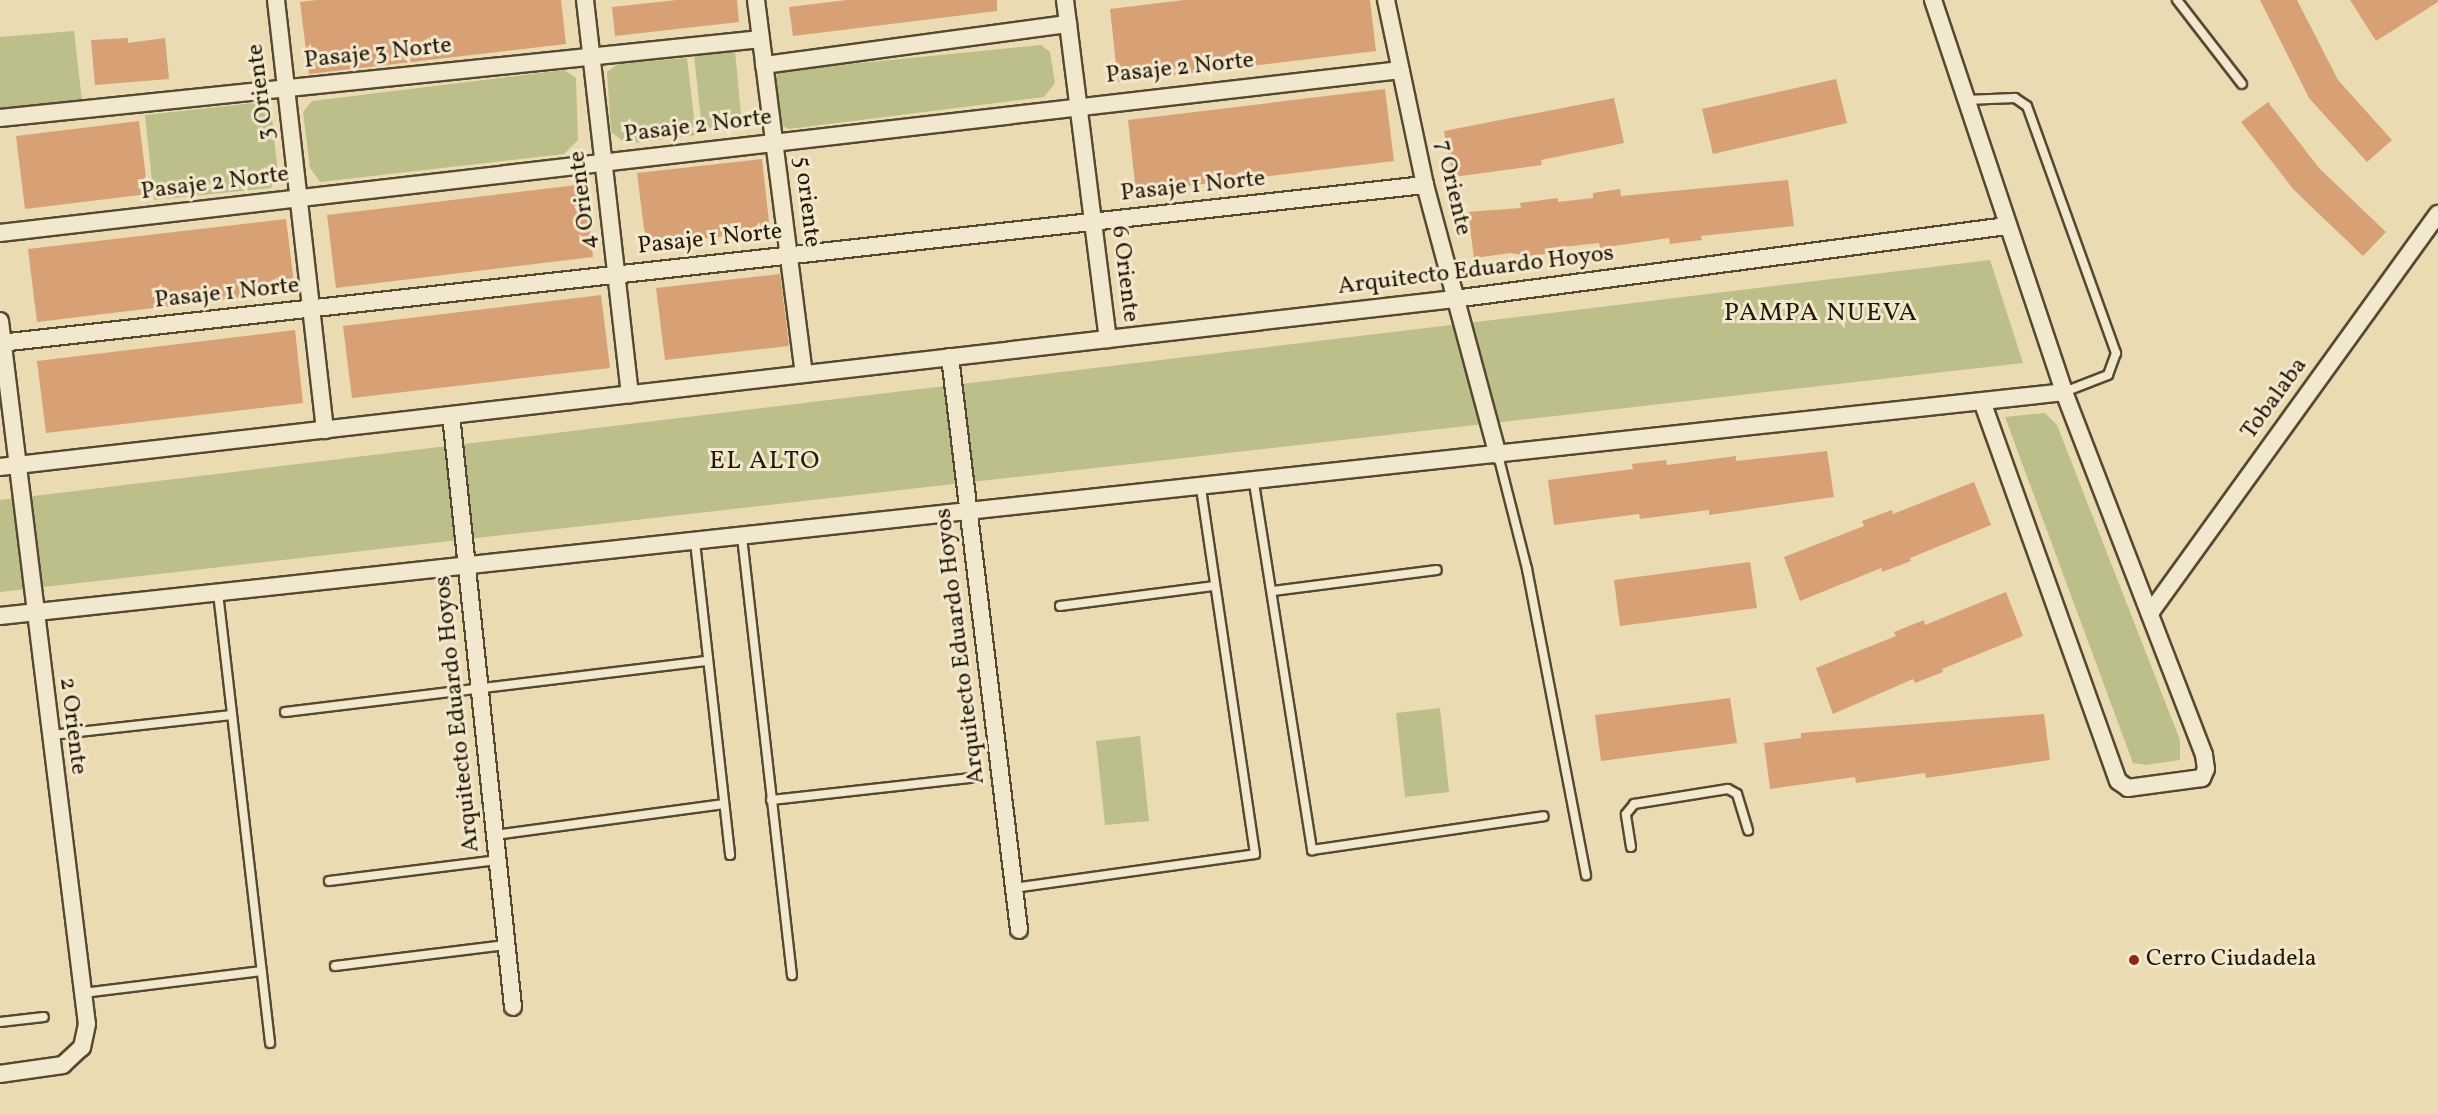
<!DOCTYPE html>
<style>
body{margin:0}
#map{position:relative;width:2438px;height:1114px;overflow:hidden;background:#ebdbb2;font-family:Vollkorn,serif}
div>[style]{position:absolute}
.green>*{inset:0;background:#bcbf89}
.building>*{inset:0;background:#d7a075}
.roads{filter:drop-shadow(2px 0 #564932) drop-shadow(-2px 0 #564932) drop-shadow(0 2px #564932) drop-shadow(0 -2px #564932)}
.lane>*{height:8px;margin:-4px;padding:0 4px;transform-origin:4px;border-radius:4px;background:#f2e8cd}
.street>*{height:16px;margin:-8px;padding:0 8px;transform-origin:8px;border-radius:8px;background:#f2e8cd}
.dots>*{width:16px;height:16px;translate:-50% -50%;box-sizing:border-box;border:3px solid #f2e8cd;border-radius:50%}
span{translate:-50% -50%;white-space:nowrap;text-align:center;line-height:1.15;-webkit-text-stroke:6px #f2e8cd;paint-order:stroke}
.street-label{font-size:24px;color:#251808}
.poi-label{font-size:24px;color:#251808}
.left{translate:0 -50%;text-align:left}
.neighbourhood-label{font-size:26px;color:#251808;letter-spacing:1.5px}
</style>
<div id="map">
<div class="green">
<div style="clip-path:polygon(74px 31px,82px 101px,0 108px,0 37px)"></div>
<div style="clip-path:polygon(1041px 45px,1050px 52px,1055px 83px,1044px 97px,789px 129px,778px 124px,772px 83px,780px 71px)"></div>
<div style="clip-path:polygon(735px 51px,742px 125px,702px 129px,694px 55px)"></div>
<div style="clip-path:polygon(687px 58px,696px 135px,627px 144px,611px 132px,607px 72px,618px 64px)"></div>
<div style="clip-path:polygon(564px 70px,576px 78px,578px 140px,564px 154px,320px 182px,310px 168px,303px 112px,312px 101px)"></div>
<div style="clip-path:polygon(262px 102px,271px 110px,278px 173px,271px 188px,154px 200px,145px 115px)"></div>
<div style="clip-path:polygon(1990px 260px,2023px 363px,0 592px,0 500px)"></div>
<div style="clip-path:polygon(2045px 413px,2057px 425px,2180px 740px,2180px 760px,2146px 765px,2133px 763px,2005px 417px)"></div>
<div style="clip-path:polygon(1440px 708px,1449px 792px,1405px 797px,1396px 713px)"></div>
<div style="clip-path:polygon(1140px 736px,1149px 821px,1105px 825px,1096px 741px)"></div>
</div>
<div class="building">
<div style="clip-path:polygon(317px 0,561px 0,566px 44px,309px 74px,300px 2px)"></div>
<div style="clip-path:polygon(677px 0,737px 0,739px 22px,615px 36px,612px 7px)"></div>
<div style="clip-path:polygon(847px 0,997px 0,997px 11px,793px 36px,789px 7px)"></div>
<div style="clip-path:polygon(1184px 0,1370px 0,1376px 51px,1118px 82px,1110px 9px)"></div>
<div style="clip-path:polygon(2260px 0,2297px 0,2338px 80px,2392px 140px,2367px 162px,2309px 98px)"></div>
<div style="clip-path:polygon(2350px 0,2438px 0,2438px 2px,2376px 41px)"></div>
<div style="clip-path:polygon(128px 38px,128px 43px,165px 38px,169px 79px,95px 85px,91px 40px)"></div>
<div style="clip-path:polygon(1836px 79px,1847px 123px,1713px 154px,1702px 109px)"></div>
<div style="clip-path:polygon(1385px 89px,1394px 161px,1136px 192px,1128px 120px)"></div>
<div style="clip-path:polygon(1614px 98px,1624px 143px,1541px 160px,1542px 165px,1453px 177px,1444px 131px)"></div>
<div style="clip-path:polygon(2268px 102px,2319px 168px,2386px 232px,2363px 256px,2294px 190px,2241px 122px)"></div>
<div style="clip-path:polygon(139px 121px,148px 194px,25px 209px,16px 136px)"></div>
<div style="clip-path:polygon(762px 159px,770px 231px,646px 245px,637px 173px)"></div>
<div style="clip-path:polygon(1788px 180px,1794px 226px,1701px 236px,1702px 240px,1670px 244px,1669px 238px,1600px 248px,1599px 243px,1563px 247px,1564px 252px,1527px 256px,1511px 253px,1474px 258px,1468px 212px,1521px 208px,1520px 203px,1558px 198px,1558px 202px,1593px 198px,1593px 193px,1620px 189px,1621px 196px)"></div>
<div style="clip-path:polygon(585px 184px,593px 257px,336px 288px,327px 215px)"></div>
<div style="clip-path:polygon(286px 219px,295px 291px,37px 322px,28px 249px)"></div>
<div style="clip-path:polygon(780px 274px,789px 346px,665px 360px,656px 288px)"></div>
<div style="clip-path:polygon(601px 295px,610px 368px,352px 398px,343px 326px)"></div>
<div style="clip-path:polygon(295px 330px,303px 403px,46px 433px,37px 361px)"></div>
<div style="clip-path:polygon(1827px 451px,1834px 497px,1709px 515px,1709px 510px,1640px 519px,1639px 514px,1554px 525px,1548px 480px,1633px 469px,1632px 464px,1666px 460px,1667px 465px,1736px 456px,1736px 461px)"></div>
<div style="clip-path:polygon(1974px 482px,1991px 525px,1910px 558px,1911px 561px,1882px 572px,1881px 568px,1800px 601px,1784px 557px,1864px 526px,1862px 521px,1892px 510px,1893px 514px)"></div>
<div style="clip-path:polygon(1750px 562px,1757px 608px,1620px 626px,1614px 580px)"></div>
<div style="clip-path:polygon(2006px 592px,2023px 636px,1942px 669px,1943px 672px,1915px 683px,1913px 679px,1833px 714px,1816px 668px,1896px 636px,1894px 632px,1924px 620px,1925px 625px)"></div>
<div style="clip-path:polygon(1730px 698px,1737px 743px,1601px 761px,1595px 715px)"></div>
<div style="clip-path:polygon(2044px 714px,2050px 760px,1926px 778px,1925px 773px,1856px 783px,1855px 777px,1770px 789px,1764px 743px,1801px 738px,1801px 733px)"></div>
</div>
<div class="roads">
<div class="lane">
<div style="left:2177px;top:0;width:106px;rotate:52.3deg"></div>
<div style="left:1966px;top:100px;width:49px;rotate:-2.3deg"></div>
<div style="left:2015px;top:98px;width:14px;rotate:34deg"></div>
<div style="left:2027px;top:106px;width:263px;rotate:70.2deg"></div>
<div style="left:2116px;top:353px;width:23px;rotate:110deg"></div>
<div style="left:2108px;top:375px;width:47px;rotate:158.9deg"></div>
<div style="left:1498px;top:455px;width:118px;rotate:75.7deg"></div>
<div style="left:1527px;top:569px;width:312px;rotate:79.1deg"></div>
<div style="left:1254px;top:483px;width:372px;rotate:81deg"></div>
<div style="left:1312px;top:850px;width:234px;rotate:-8.3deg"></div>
<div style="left:742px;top:537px;width:441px;rotate:83.5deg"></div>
<div style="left:695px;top:542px;width:315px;rotate:83.6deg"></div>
<div style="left:1273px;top:591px;width:165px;rotate:-7.3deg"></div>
<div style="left:218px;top:593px;width:453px;rotate:83.4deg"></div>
<div style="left:1060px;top:606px;width:156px;rotate:-7.4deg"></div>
<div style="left:285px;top:712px;width:426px;rotate:-6.9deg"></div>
<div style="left:51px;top:735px;width:182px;rotate:-6.3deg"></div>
<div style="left:771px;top:800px;width:200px;rotate:-6.3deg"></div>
<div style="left:495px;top:835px;width:231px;rotate:-7.7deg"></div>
<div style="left:1631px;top:847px;width:33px;rotate:-99deg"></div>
<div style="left:1626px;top:814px;width:13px;rotate:-51deg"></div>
<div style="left:1634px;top:804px;width:95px;rotate:-9.1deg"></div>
<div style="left:1728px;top:789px;width:10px;rotate:29deg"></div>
<div style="left:1737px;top:794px;width:38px;rotate:73deg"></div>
<div style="left:329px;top:881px;width:169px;rotate:-7.1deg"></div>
<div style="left:1014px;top:888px;width:243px;rotate:-8deg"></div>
<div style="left:1255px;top:854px;width:370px;rotate:-98.4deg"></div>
<div style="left:335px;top:966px;width:172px;rotate:-7deg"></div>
<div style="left:83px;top:993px;width:180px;rotate:-7deg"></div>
<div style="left:0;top:1022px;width:44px;rotate:-6.5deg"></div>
</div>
<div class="street">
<div style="left:276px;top:0;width:433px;rotate:83.5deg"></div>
<div style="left:585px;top:0;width:397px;rotate:83.5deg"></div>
<div style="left:756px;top:0;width:377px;rotate:82.7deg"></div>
<div style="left:1065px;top:0;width:342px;rotate:82.8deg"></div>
<div style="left:1386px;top:0;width:189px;rotate:78.1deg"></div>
<div style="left:1425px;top:185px;width:280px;rotate:74.9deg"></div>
<div style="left:1933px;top:0;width:413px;rotate:71.5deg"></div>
<div style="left:2064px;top:392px;width:389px;rotate:68.9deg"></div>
<div style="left:2204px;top:755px;width:14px;rotate:82deg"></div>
<div style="left:2206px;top:769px;width:10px;rotate:114deg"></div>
<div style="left:2202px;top:778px;width:75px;rotate:172.3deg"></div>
<div style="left:2128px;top:788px;width:12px;rotate:-145deg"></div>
<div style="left:2118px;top:781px;width:403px;rotate:-109.7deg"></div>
<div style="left:764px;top:65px;width:307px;rotate:-7.7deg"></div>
<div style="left:0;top:118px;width:765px;rotate:-5.93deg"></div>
<div style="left:0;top:233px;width:1410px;rotate:-6.64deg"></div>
<div style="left:0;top:321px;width:708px;rotate:82.95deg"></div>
<div style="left:87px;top:1024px;width:24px;rotate:102deg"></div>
<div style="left:82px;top:1047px;width:26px;rotate:137deg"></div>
<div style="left:63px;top:1065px;width:64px;rotate:171.9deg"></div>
<div style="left:0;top:343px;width:1434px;rotate:-6.33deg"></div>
<div style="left:950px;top:357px;width:577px;rotate:83.13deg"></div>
<div style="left:451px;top:415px;width:595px;rotate:84.02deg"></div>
<div style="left:0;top:467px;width:1464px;rotate:-6.59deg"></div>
<div style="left:1454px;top:299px;width:558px;rotate:-7.52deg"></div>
<div style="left:2150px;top:613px;width:492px;rotate:-54.2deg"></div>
<div style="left:0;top:616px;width:2076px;rotate:-6.19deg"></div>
</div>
</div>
<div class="dots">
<div style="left:2134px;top:960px;background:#8f2418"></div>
</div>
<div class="street-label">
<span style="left:378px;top:54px;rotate:-6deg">Pasaje 3 Norte</span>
<span style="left:1180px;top:69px;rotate:-6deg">Pasaje 2 Norte</span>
<span style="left:262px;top:92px;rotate:-97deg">3 Oriente</span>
<span style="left:698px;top:127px;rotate:-7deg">Pasaje 2 Norte</span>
<span style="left:215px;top:184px;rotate:-7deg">Pasaje 2 Norte</span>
<span style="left:1193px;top:187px;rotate:-6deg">Pasaje 1 Norte</span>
<span style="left:1452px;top:188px;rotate:77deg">7 Oriente</span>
<span style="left:584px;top:200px;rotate:-97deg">4 Oriente</span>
<span style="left:806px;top:202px;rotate:83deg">5 oriente</span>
<span style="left:710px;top:240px;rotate:-6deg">Pasaje 1 Norte</span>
<span style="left:1476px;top:271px;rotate:-7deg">Arquitecto Eduardo Hoyos</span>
<span style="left:1124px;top:274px;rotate:83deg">6 Oriente</span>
<span style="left:227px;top:294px;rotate:-6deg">Pasaje 1 Norte</span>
<span style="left:2275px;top:399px;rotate:-54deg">Tobalaba</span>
<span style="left:961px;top:646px;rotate:-97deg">Arquitecto Eduardo Hoyos</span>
<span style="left:458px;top:714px;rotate:-96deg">Arquitecto Eduardo Hoyos</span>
<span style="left:72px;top:726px;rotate:83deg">2 Oriente</span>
</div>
<div class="poi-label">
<span class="left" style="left:2146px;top:960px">Cerro Ciudadela</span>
</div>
<div class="neighbourhood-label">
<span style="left:1821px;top:314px">PAMPA NUEVA</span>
<span style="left:765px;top:462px">EL ALTO</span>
</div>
</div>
